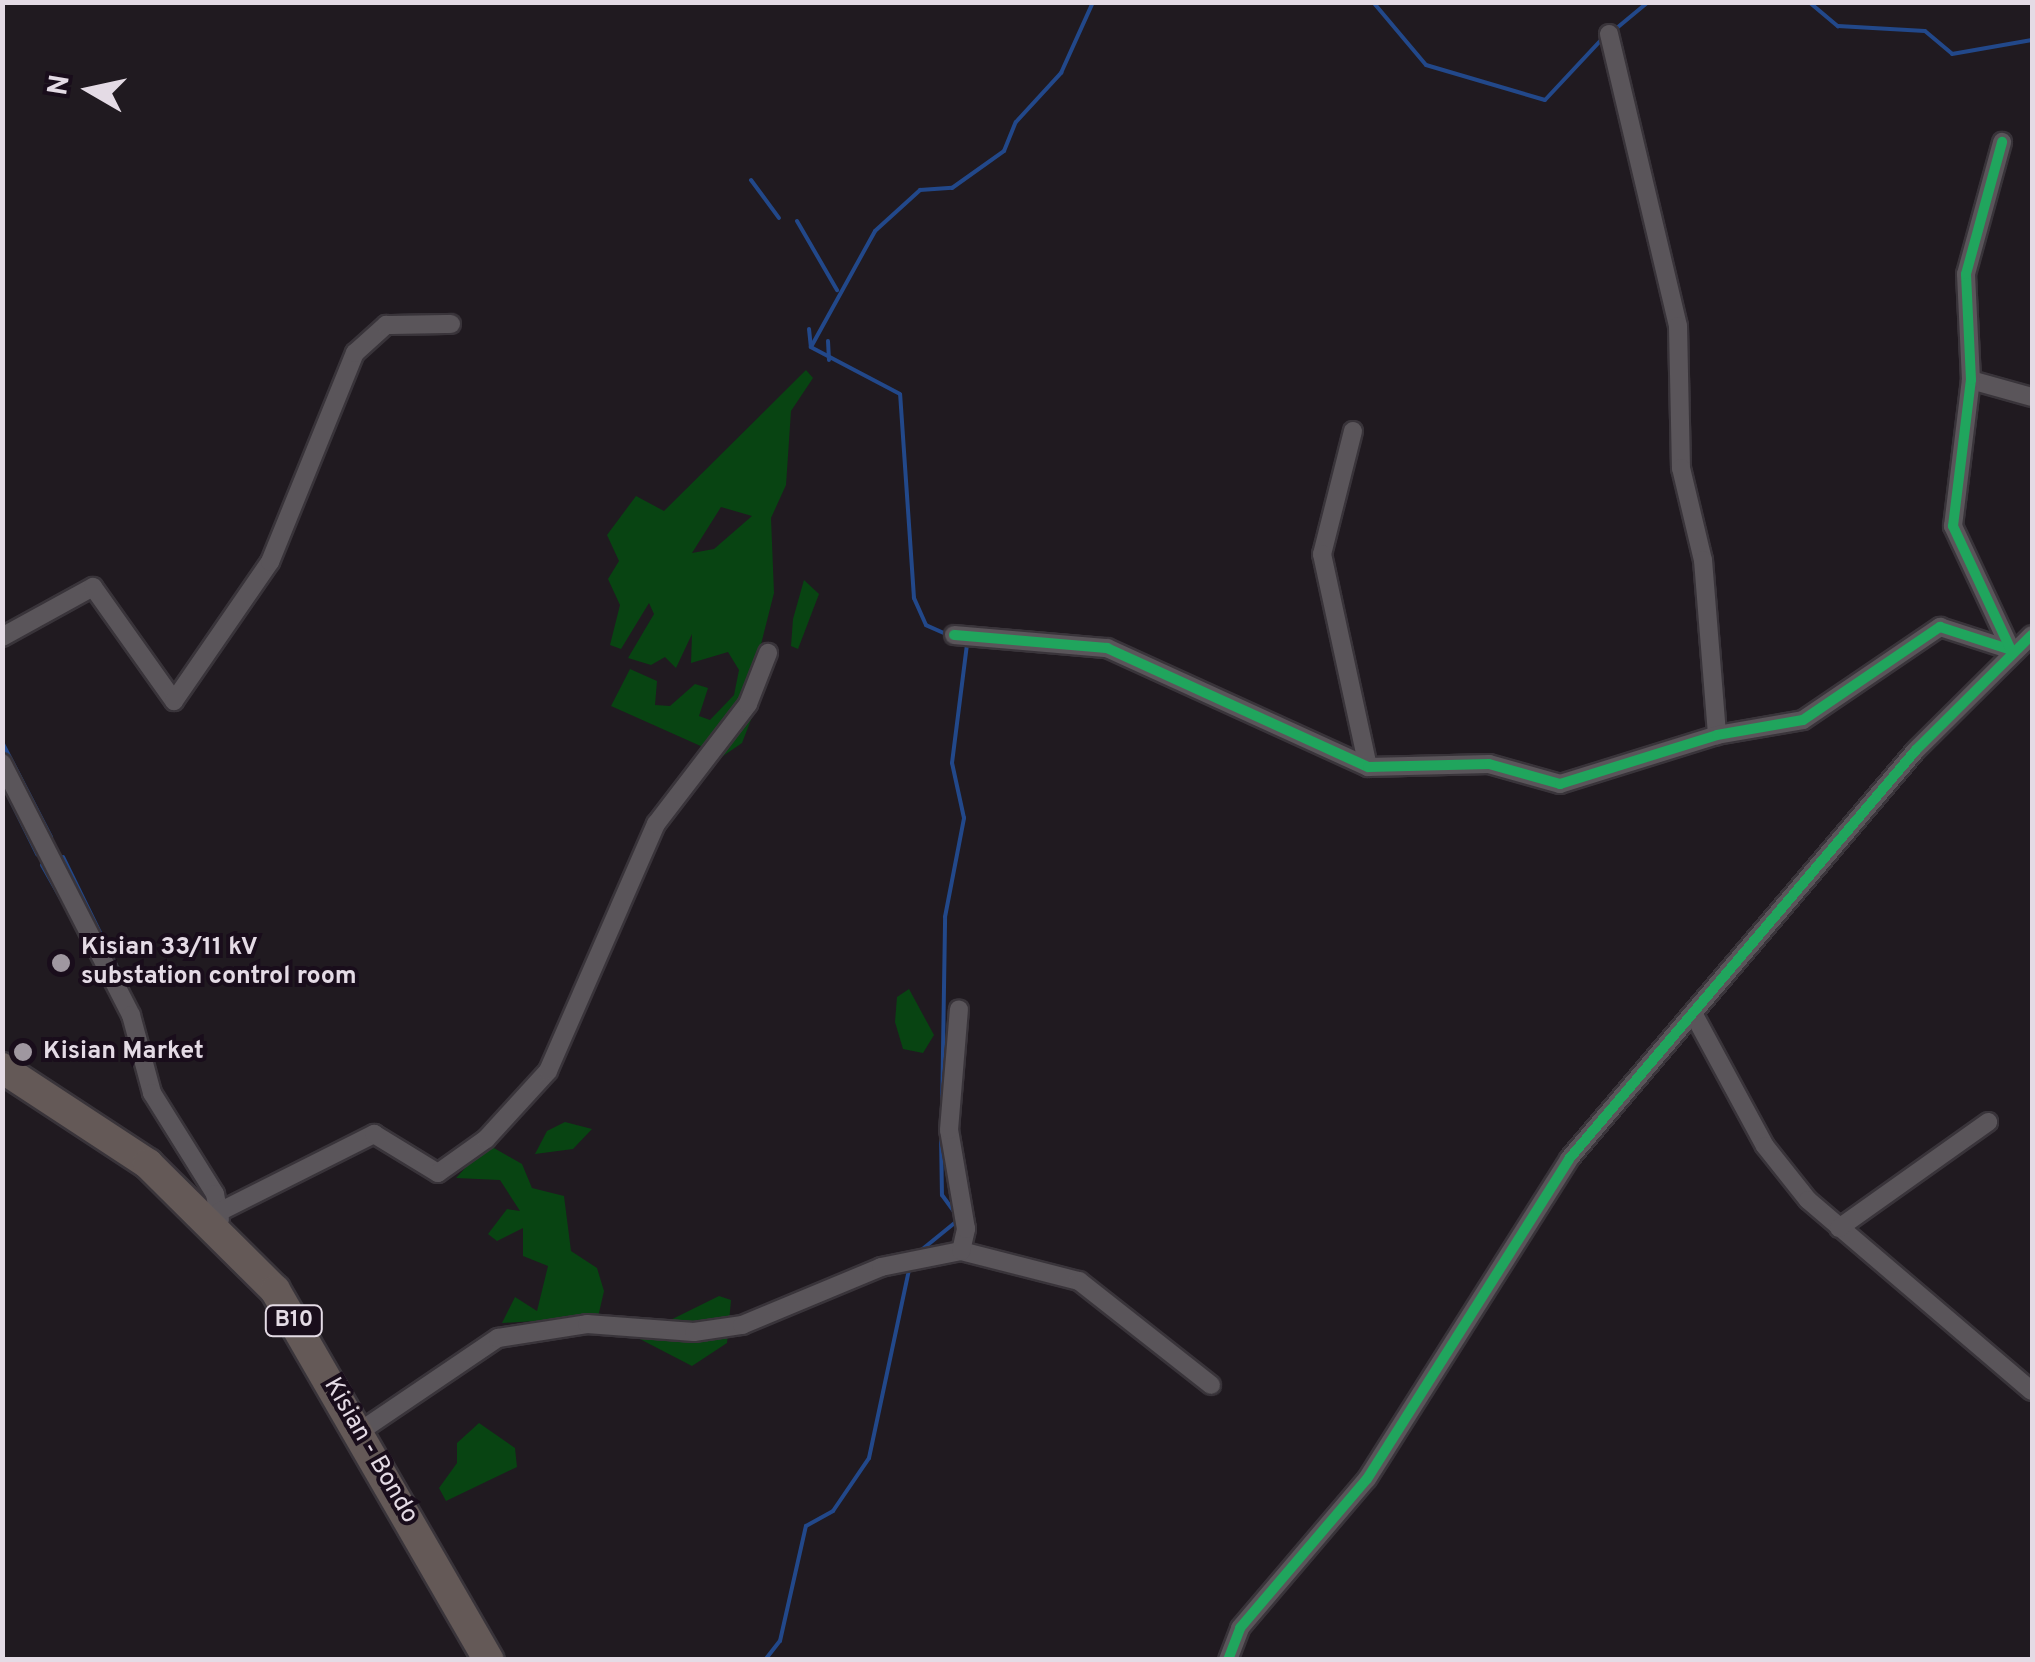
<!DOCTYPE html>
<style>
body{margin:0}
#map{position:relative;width:2035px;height:1662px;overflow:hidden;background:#201a20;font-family:Overpass,sans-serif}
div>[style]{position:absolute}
.green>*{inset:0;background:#084412}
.stream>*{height:4px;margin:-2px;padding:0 2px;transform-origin:2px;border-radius:2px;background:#22488a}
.roads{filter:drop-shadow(2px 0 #39343a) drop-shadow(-2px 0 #39343a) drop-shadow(0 2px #39343a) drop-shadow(0 -2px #39343a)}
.street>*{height:18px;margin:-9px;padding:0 9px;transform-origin:9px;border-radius:9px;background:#5a555a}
.highway>*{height:30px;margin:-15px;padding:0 15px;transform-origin:15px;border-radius:15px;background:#645957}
.cycleway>*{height:10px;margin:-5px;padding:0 5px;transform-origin:5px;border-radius:5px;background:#20a55d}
.dots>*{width:28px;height:28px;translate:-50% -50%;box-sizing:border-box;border:5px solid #190d1b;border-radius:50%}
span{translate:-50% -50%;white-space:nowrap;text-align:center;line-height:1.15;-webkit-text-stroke:8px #190d1b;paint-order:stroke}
.shield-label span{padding:2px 8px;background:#190d1b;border:2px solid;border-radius:8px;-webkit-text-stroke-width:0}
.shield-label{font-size:22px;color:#e4dbe5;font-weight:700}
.poi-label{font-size:25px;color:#e4dbe5;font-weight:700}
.left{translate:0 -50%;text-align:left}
.street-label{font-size:25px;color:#e4dbe5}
.frame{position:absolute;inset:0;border:5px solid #e4dbe5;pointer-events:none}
.north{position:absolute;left:40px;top:40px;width:100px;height:100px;-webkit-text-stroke:8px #190d1b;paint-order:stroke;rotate:279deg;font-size:28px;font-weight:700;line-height:40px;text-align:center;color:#e4dbe5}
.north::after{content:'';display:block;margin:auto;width:35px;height:45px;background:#e4dbe5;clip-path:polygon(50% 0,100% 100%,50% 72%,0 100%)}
</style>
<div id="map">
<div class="green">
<div style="clip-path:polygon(evenodd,806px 370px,813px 378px,791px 411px,786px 485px,771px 518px,774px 593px,757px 660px,768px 676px,742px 743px,723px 756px,611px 706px,630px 669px,657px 681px,655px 705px,670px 706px,695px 684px,708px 688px,699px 716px,710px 720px,734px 695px,739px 670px,728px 652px,691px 663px,692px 634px,676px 668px,665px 657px,651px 665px,628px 658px,654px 614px,649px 603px,621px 649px,610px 645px,620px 605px,608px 579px,619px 561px,607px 535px,636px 496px,664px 511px,806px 370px,721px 507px,752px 516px,714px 549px,692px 553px,721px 507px)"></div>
<div style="clip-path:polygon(804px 580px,819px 594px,798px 649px,791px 646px,793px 619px)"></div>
<div style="clip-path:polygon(909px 989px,934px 1035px,923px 1053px,903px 1049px,895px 1022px,897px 997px)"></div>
<div style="clip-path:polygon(565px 1122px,592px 1129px,573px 1149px,535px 1154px,547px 1131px)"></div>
<div style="clip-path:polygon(487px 1144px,522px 1164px,532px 1188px,564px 1196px,571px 1251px,597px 1268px,604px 1291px,598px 1317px,502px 1323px,515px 1297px,537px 1311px,548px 1266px,523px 1256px,523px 1228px,497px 1241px,488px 1234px,507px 1209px,520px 1211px,500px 1180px,456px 1178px)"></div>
<div style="clip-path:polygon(719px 1296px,731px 1300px,727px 1343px,692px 1366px,636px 1337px)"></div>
<div style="clip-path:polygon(479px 1423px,515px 1448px,517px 1467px,446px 1501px,439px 1488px,457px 1463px,457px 1443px)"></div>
</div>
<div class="stream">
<div style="left:1373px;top:2px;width:82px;rotate:49.9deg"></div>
<div style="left:1426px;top:65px;width:124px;rotate:16.4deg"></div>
<div style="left:1545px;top:100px;width:86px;rotate:-46.9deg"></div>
<div style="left:1809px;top:2px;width:38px;rotate:40deg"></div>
<div style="left:1838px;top:26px;width:87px;rotate:3.3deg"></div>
<div style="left:1925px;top:31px;width:35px;rotate:40deg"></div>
<div style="left:1952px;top:54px;width:81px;rotate:-9.9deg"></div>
<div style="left:1612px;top:32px;width:47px;rotate:-39.8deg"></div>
<div style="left:751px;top:180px;width:47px;rotate:53.6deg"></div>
<div style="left:797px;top:221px;width:80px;rotate:59.9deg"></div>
<div style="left:809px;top:329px;width:18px;rotate:84deg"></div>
<div style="left:828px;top:341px;width:19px;rotate:87deg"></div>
<div style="left:946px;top:634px;width:22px;rotate:-156deg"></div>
<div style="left:926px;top:625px;width:30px;rotate:-114deg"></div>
<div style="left:914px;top:598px;width:204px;rotate:-93.9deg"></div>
<div style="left:900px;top:394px;width:101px;rotate:-152.2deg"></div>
<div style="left:811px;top:347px;width:132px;rotate:-61.1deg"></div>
<div style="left:875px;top:231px;width:61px;rotate:-42.3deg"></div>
<div style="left:920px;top:190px;width:32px;rotate:-4deg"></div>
<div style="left:952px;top:188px;width:64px;rotate:-35.4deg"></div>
<div style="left:1004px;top:151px;width:31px;rotate:-68deg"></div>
<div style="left:1016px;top:122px;width:67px;rotate:-47.4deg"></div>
<div style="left:1061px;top:73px;width:78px;rotate:-65.7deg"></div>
<div style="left:2px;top:742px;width:107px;rotate:62.7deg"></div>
<div style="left:2px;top:783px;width:8px;rotate:60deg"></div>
<div style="left:9px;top:797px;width:64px;rotate:63.8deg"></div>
<div style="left:63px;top:857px;width:164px;rotate:63.9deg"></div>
<div style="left:42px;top:865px;width:61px;rotate:60.5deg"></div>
<div style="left:98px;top:970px;width:13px;rotate:61deg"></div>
<div style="left:942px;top:1115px;width:198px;rotate:-89.1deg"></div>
<div style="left:945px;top:917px;width:101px;rotate:-79.1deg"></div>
<div style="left:964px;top:818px;width:56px;rotate:-102.3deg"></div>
<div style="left:952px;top:763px;width:120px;rotate:-82.8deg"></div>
<div style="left:941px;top:1134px;width:61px;rotate:89.1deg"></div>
<div style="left:942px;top:1195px;width:22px;rotate:54deg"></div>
<div style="left:914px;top:1256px;width:55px;rotate:-39.1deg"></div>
<div style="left:765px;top:1660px;width:24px;rotate:-52deg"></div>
<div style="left:780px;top:1641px;width:118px;rotate:-77.3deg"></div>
<div style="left:806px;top:1526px;width:31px;rotate:-29deg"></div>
<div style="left:833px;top:1511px;width:64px;rotate:-55.8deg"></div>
<div style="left:869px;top:1458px;width:192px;rotate:-78deg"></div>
</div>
<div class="roads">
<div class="street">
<div style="left:1609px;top:34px;width:300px;rotate:76.7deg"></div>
<div style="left:1678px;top:326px;width:142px;rotate:88.8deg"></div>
<div style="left:1681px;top:468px;width:95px;rotate:76.6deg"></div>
<div style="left:1703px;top:560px;width:176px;rotate:85.4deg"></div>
<div style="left:1971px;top:380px;width:63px;rotate:15.6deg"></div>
<div style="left:1353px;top:431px;width:127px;rotate:104.1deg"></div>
<div style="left:1322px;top:554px;width:218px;rotate:77.8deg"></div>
<div style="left:954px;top:635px;width:154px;rotate:4.9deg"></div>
<div style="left:1107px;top:648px;width:287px;rotate:24.5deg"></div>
<div style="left:1368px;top:767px;width:121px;rotate:-1.4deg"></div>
<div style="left:1489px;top:764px;width:74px;rotate:15.7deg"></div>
<div style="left:1560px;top:784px;width:164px;rotate:-17.3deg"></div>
<div style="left:1717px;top:735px;width:87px;rotate:-9.9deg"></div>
<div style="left:1803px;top:720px;width:166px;rotate:-34.2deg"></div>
<div style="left:1940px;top:627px;width:75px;rotate:17.9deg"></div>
<div style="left:2011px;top:650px;width:137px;rotate:-115.1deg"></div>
<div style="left:1953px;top:526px;width:147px;rotate:-83deg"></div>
<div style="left:1971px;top:380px;width:106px;rotate:-92.7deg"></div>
<div style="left:1966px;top:274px;width:137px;rotate:-74.7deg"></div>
<div style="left:2px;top:637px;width:104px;rotate:-28.8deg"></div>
<div style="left:93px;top:587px;width:140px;rotate:54.6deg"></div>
<div style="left:174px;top:701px;width:169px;rotate:-55.4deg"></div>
<div style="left:270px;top:562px;width:226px;rotate:-67.9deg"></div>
<div style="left:355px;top:353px;width:42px;rotate:-42.1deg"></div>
<div style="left:386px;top:325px;width:65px;rotate:-0.9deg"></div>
<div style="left:2px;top:763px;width:283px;rotate:62.9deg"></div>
<div style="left:131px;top:1015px;width:81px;rotate:74.9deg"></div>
<div style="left:152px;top:1093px;width:119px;rotate:58deg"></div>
<div style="left:215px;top:1194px;width:26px;rotate:79deg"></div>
<div style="left:1693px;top:1013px;width:151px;rotate:61.6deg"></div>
<div style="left:1765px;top:1146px;width:69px;rotate:51.5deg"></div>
<div style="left:1808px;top:1200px;width:294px;rotate:40.5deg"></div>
<div style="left:219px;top:1212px;width:174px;rotate:-26.7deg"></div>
<div style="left:374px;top:1134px;width:75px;rotate:31.4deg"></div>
<div style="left:438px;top:1173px;width:59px;rotate:-35.3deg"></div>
<div style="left:486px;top:1139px;width:92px;rotate:-47.6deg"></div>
<div style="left:548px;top:1071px;width:270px;rotate:-66.4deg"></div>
<div style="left:656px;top:824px;width:151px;rotate:-52.5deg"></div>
<div style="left:748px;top:704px;width:55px;rotate:-68.6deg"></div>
<div style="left:1839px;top:1228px;width:183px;rotate:-35.4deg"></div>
<div style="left:961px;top:1251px;width:122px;rotate:14.3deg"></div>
<div style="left:1079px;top:1281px;width:168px;rotate:38.2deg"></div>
<div style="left:359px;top:1432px;width:168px;rotate:-34.1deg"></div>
<div style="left:498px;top:1338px;width:90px;rotate:-8.9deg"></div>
<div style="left:587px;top:1324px;width:107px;rotate:4.3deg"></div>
<div style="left:694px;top:1332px;width:49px;rotate:-8.3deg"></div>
<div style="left:742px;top:1325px;width:151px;rotate:-22.6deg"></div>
<div style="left:881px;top:1267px;width:82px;rotate:-11.3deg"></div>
<div style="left:961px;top:1251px;width:23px;rotate:-77deg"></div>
<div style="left:966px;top:1229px;width:100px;rotate:-99.7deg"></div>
<div style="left:949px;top:1130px;width:121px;rotate:-85.3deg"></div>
<div style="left:1228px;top:1660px;width:34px;rotate:-69deg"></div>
<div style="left:1240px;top:1628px;width:196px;rotate:-49.6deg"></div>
<div style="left:1367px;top:1479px;width:378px;rotate:-57.7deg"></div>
<div style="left:1569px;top:1159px;width:536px;rotate:-49.69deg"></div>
<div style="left:1916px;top:750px;width:163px;rotate:-44.8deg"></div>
</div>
<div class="highway">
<div style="left:2px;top:1068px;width:175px;rotate:33.3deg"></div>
<div style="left:148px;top:1164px;width:179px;rotate:44.8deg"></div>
<div style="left:275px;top:1290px;width:427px;rotate:60deg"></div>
</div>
</div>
<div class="cycleway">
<div style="left:954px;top:635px;width:154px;rotate:4.9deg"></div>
<div style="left:1107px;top:648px;width:287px;rotate:24.5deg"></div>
<div style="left:1368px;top:767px;width:121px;rotate:-1.4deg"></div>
<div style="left:1489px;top:764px;width:74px;rotate:15.7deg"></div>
<div style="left:1560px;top:784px;width:164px;rotate:-17.3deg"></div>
<div style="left:1717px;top:735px;width:87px;rotate:-9.9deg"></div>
<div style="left:1803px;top:720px;width:166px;rotate:-34.2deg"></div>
<div style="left:1940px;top:627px;width:75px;rotate:17.9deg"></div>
<div style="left:2011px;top:650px;width:137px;rotate:-115.1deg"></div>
<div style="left:1953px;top:526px;width:147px;rotate:-83deg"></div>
<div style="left:1971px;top:380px;width:106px;rotate:-92.7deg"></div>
<div style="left:1966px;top:274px;width:137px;rotate:-74.7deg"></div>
<div style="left:1228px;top:1660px;width:34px;rotate:-69deg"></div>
<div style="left:1240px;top:1628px;width:196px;rotate:-49.6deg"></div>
<div style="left:1367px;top:1479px;width:378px;rotate:-57.7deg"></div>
<div style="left:1569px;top:1159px;width:536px;rotate:-49.69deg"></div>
<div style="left:1916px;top:750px;width:163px;rotate:-44.8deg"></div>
</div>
<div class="dots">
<div style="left:61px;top:963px;background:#9f97a0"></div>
<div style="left:23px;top:1052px;background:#9f97a0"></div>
</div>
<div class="shield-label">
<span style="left:294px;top:1321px">B10</span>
</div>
<div class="poi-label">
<span class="left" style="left:81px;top:963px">Kisian 33/11 kV<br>substation control room</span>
<span class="left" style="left:43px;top:1052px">Kisian Market</span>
</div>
<div class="street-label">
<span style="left:370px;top:1451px;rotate:60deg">Kisian - Bondo</span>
</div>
<div class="frame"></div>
<div class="north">N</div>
</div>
